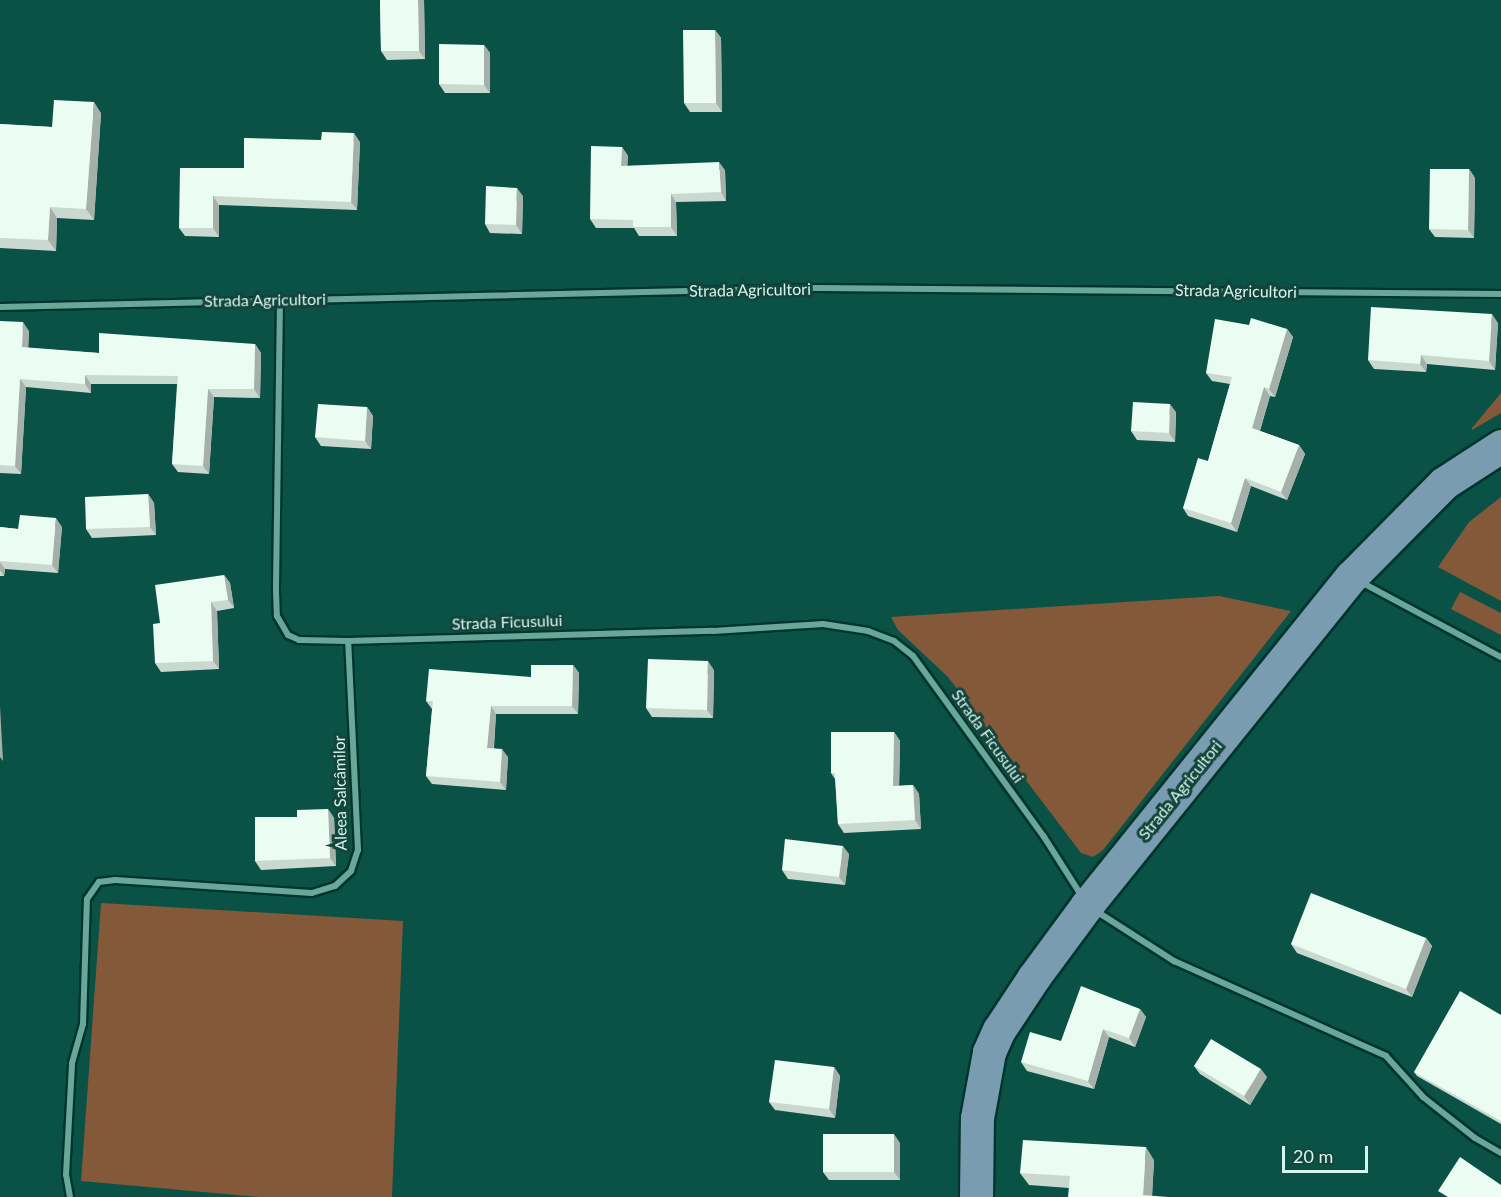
<!DOCTYPE html>
<meta charset="utf-8">
<style>
body{margin:0}
#map{position:relative;width:1501px;height:1197px;overflow:hidden;background:#0a5246;font-family:Lato,sans-serif}
div>[style]{position:absolute}
.green>*{inset:0;background:#835939}
.roads{filter:drop-shadow(2px 0 #00352d) drop-shadow(-2px 0 #00352d) drop-shadow(0 2px #00352d) drop-shadow(0 -2px #00352d)}
.minor>*{height:6px;margin:-3px;padding:0 3px;transform-origin:3px;border-radius:3px;background:#68a799}
.secondary>*{height:33px;margin:-16.5px;padding:0 16.5px;transform-origin:16.5px;border-radius:16.5px;background:#7a9cb0}
.wall>*{inset:0;background:#cad9d0}
.shaded-wall>*{inset:0;background:#a4b0a9}
.building>*{inset:0;background:#ebfcf2}
span{translate:-50% -50%;white-space:nowrap;text-align:center;line-height:1.15;-webkit-text-stroke:6px #13453c;paint-order:stroke}
.street-label{font-size:16px;color:#d7f6ee}
.scale{position:absolute;left:1282px;top:1146px;width:86px;height:27px;box-sizing:border-box;border:3px solid #d7f6ee;border-top:0;padding-left:8px;font-size:18px;line-height:21px;white-space:nowrap;color:#d7f6ee;-webkit-text-stroke:4px #13453c;paint-order:stroke}
</style>
<div id="map">
<div class="green">
<div style="clip-path:polygon(1501px 393px,1501px 413px,1472px 430px,1472px 428px)"></div>
<div style="clip-path:polygon(1501px 497px,1501px 601px,1438px 567px,1469px 522px)"></div>
<div style="clip-path:polygon(1460px 592px,1501px 613px,1501px 635px,1451px 609px)"></div>
<div style="clip-path:polygon(1219px 596px,1291px 611px,1103px 850px,1093px 857px,1081px 853px,948px 677px,898px 630px,891px 617px)"></div>
<div style="clip-path:polygon(101px 903px,403px 921px,392px 1197px,259px 1197px,81px 1181px)"></div>
</div>
<div class="roads">
<div class="minor">
<div style="left:280px;top:300px;width:291px;rotate:90.8deg"></div>
<div style="left:276px;top:591px;width:25px;rotate:88deg"></div>
<div style="left:277px;top:616px;width:22px;rotate:60deg"></div>
<div style="left:288px;top:635px;width:12px;rotate:24deg"></div>
<div style="left:299px;top:640px;width:49px;rotate:1.2deg"></div>
<div style="left:348px;top:641px;width:365px;rotate:-1.6deg"></div>
<div style="left:713px;top:631px;width:110px;rotate:-3.6deg"></div>
<div style="left:823px;top:624px;width:46px;rotate:8.8deg"></div>
<div style="left:868px;top:631px;width:28px;rotate:21deg"></div>
<div style="left:894px;top:641px;width:24px;rotate:38deg"></div>
<div style="left:913px;top:656px;width:223px;rotate:54.1deg"></div>
<div style="left:1044px;top:837px;width:69px;rotate:57.5deg"></div>
<div style="left:0;top:307px;width:816px;rotate:-1.33deg"></div>
<div style="left:816px;top:288px;width:685px;rotate:0.5deg"></div>
<div style="left:1361px;top:582px;width:159px;rotate:28.2deg"></div>
<div style="left:1096px;top:911px;width:93px;rotate:32.7deg"></div>
<div style="left:1174px;top:961px;width:232px;rotate:24.1deg"></div>
<div style="left:1386px;top:1056px;width:55px;rotate:47.9deg"></div>
<div style="left:1423px;top:1097px;width:66px;rotate:38.3deg"></div>
<div style="left:1475px;top:1138px;width:30px;rotate:30deg"></div>
<div style="left:70px;top:1197px;width:22px;rotate:-100deg"></div>
<div style="left:66px;top:1175px;width:112px;rotate:-86.9deg"></div>
<div style="left:72px;top:1063px;width:41px;rotate:-74.2deg"></div>
<div style="left:83px;top:1024px;width:125px;rotate:-88.2deg"></div>
<div style="left:87px;top:899px;width:21px;rotate:-55deg"></div>
<div style="left:99px;top:882px;width:16px;rotate:-7deg"></div>
<div style="left:115px;top:880px;width:197px;rotate:3.8deg"></div>
<div style="left:312px;top:893px;width:24px;rotate:-17deg"></div>
<div style="left:335px;top:886px;width:22px;rotate:-43deg"></div>
<div style="left:351px;top:871px;width:22px;rotate:-72deg"></div>
<div style="left:358px;top:850px;width:209px;rotate:-92.7deg"></div>
</div>
<div class="secondary">
<div style="left:976px;top:1197px;width:79px;rotate:-89.3deg"></div>
<div style="left:977px;top:1118px;width:67px;rotate:-79.7deg"></div>
<div style="left:989px;top:1052px;width:24px;rotate:-66deg"></div>
<div style="left:999px;top:1030px;width:64px;rotate:-56.6deg"></div>
<div style="left:1034px;top:977px;width:89px;rotate:-53.6deg"></div>
<div style="left:1087px;top:905px;width:421px;rotate:-51.2deg"></div>
<div style="left:1351px;top:577px;width:132px;rotate:-45.3deg"></div>
<div style="left:1444px;top:483px;width:68px;rotate:-33deg"></div>
</div>
</div>
<div class="wall">
<div style="clip-path:polygon(380px 0,424px 0,425px 59px,387px 60px,381px 51px)"></div>
<div style="clip-path:polygon(715px 30px,721px 38px,722px 112px,690px 112px,684px 103px)"></div>
<div style="clip-path:polygon(484px 45px,490px 53px,490px 93px,445px 93px,439px 84px)"></div>
<div style="clip-path:polygon(101px 113px,94px 220px,57px 218px,56px 251px,0 248px,0 124px,52px 127px)"></div>
<div style="clip-path:polygon(321px 140px,360px 142px,357px 210px,219px 205px,219px 237px,185px 236px,179px 228px,244px 168px)"></div>
<div style="clip-path:polygon(622px 147px,628px 156px,627px 166px,725px 170px,726px 201px,676px 202px,677px 236px,639px 236px,634px 228px,596px 228px,590px 219px)"></div>
<div style="clip-path:polygon(1469px 169px,1475px 178px,1474px 238px,1435px 237px,1429px 229px)"></div>
<div style="clip-path:polygon(523px 196px,522px 234px,490px 233px,485px 224px)"></div>
<div style="clip-path:polygon(0 321px,29px 331px,28px 348px,99px 353px,255px 344px,261px 353px,260px 398px,214px 397px,209px 474px,178px 472px,172px 464px,177px 384px,91px 384px,91px 393px,26px 387px,21px 474px,0 473px)"></div>
<div style="clip-path:polygon(1498px 323px,1495px 370px,1427px 364px,1426px 372px,1374px 369px,1368px 360px)"></div>
<div style="clip-path:polygon(1249px 325px,1287px 329px,1293px 337px,1275px 397px,1270px 396px,1260px 431px,1299px 445px,1305px 454px,1287px 500px,1251px 486px,1237px 532px,1188px 516px,1183px 508px,1208px 461px,1230px 384px,1212px 381px,1206px 373px)"></div>
<div style="clip-path:polygon(367px 407px,373px 416px,371px 449px,321px 446px,315px 437px)"></div>
<div style="clip-path:polygon(1176px 412px,1175px 442px,1137px 440px,1131px 431px)"></div>
<div style="clip-path:polygon(148px 494px,154px 503px,156px 535px,92px 538px,86px 529px)"></div>
<div style="clip-path:polygon(0 527px,18px 529px,62px 527px,58px 573px,5px 569px,4px 576px,0 576px)"></div>
<div style="clip-path:polygon(224px 575px,230px 583px,234px 608px,217px 611px,219px 669px,161px 672px,155px 663px)"></div>
<div style="clip-path:polygon(573px 665px,579px 673px,578px 714px,496px 714px,494px 748px,508px 757px,506px 790px,432px 784px,426px 776px,432px 709px,426px 701px,531px 677px)"></div>
<div style="clip-path:polygon(714px 670px,713px 718px,652px 717px,646px 708px)"></div>
<div style="clip-path:polygon(894px 732px,900px 741px,899px 786px,913px 785px,919px 794px,921px 829px,844px 833px,838px 824px,835px 779px,831px 773px)"></div>
<div style="clip-path:polygon(328px 809px,334px 818px,336px 866px,261px 870px,255px 861px,297px 817px)"></div>
<div style="clip-path:polygon(849px 854px,845px 885px,788px 879px,782px 870px)"></div>
<div style="clip-path:polygon(1426px 938px,1432px 946px,1412px 997px,1297px 953px,1291px 944px)"></div>
<div style="clip-path:polygon(1140px 1009px,1146px 1017px,1135px 1047px,1109px 1037px,1094px 1089px,1027px 1071px,1021px 1062px,1061px 1041px)"></div>
<div style="clip-path:polygon(1501px 1015px,1501px 1124px,1417px 1076px,1414px 1072px)"></div>
<div style="clip-path:polygon(1194px 1066px,1267px 1077px,1250px 1105px,1200px 1074px)"></div>
<div style="clip-path:polygon(834px 1067px,840px 1076px,835px 1118px,775px 1110px,769px 1102px)"></div>
<div style="clip-path:polygon(900px 1143px,900px 1180px,829px 1180px,823px 1172px)"></div>
<div style="clip-path:polygon(1154px 1160px,1152px 1196px,1069px 1188px,1029px 1185px,1020px 1173px)"></div>
</div>
<div class="shaded-wall">
<div style="clip-path:polygon(418px 0,424px 0,425px 59px,419px 51px)"></div>
<div style="clip-path:polygon(715px 30px,721px 38px,722px 112px,716px 103px)"></div>
<div style="clip-path:polygon(484px 45px,490px 53px,490px 93px,484px 85px)"></div>
<div style="clip-path:polygon(94px 102px,101px 113px,94px 220px,86px 209px)"></div>
<div style="clip-path:polygon(354px 133px,360px 142px,357px 210px,351px 202px)"></div>
<div style="clip-path:polygon(622px 147px,628px 156px,627px 175px,621px 166px)"></div>
<div style="clip-path:polygon(719px 162px,725px 170px,726px 201px,721px 192px)"></div>
<div style="clip-path:polygon(1469px 169px,1475px 178px,1474px 238px,1468px 230px)"></div>
<div style="clip-path:polygon(517px 188px,523px 196px,522px 234px,516px 225px)"></div>
<div style="clip-path:polygon(671px 194px,676px 202px,677px 236px,671px 227px)"></div>
<div style="clip-path:polygon(213px 196px,219px 205px,219px 237px,213px 228px)"></div>
<div style="clip-path:polygon(50px 207px,57px 218px,56px 251px,48px 240px)"></div>
<div style="clip-path:polygon(1492px 314px,1498px 323px,1495px 370px,1489px 361px)"></div>
<div style="clip-path:polygon(23px 322px,29px 331px,28px 356px,22px 347px)"></div>
<div style="clip-path:polygon(1287px 329px,1293px 337px,1275px 397px,1269px 389px)"></div>
<div style="clip-path:polygon(255px 344px,261px 353px,260px 398px,254px 389px)"></div>
<div style="clip-path:polygon(1421px 355px,1427px 364px,1426px 372px,1420px 364px)"></div>
<div style="clip-path:polygon(85px 375px,91px 384px,91px 393px,85px 384px)"></div>
<div style="clip-path:polygon(20px 379px,26px 387px,21px 474px,15px 466px)"></div>
<div style="clip-path:polygon(1264px 387px,1270px 396px,1258px 436px,1252px 428px)"></div>
<div style="clip-path:polygon(208px 389px,214px 397px,209px 474px,203px 466px)"></div>
<div style="clip-path:polygon(1170px 404px,1176px 412px,1175px 442px,1169px 433px)"></div>
<div style="clip-path:polygon(367px 407px,373px 416px,371px 449px,365px 441px)"></div>
<div style="clip-path:polygon(1299px 445px,1305px 454px,1287px 500px,1281px 492px)"></div>
<div style="clip-path:polygon(1245px 478px,1251px 486px,1237px 532px,1231px 523px)"></div>
<div style="clip-path:polygon(148px 494px,154px 503px,156px 535px,150px 527px)"></div>
<div style="clip-path:polygon(56px 518px,62px 527px,58px 573px,52px 565px)"></div>
<div style="clip-path:polygon(0 562px,5px 569px,4px 576px,0 570px)"></div>
<div style="clip-path:polygon(224px 575px,230px 583px,234px 608px,228px 600px)"></div>
<div style="clip-path:polygon(211px 602px,217px 611px,219px 669px,213px 661px)"></div>
<div style="clip-path:polygon(708px 661px,714px 670px,713px 718px,707px 710px)"></div>
<div style="clip-path:polygon(573px 665px,579px 673px,578px 714px,572px 706px)"></div>
<div style="clip-path:polygon(0 706px,3px 761px,0 757px)"></div>
<div style="clip-path:polygon(491px 706px,496px 714px,493px 756px,487px 748px)"></div>
<div style="clip-path:polygon(894px 732px,900px 741px,899px 795px,893px 786px)"></div>
<div style="clip-path:polygon(502px 749px,508px 757px,506px 790px,500px 782px)"></div>
<div style="clip-path:polygon(913px 785px,919px 794px,921px 829px,915px 820px)"></div>
<div style="clip-path:polygon(328px 809px,334px 818px,336px 866px,330px 858px)"></div>
<div style="clip-path:polygon(843px 846px,849px 854px,845px 885px,839px 877px)"></div>
<div style="clip-path:polygon(1426px 938px,1432px 946px,1412px 997px,1406px 989px)"></div>
<div style="clip-path:polygon(1140px 1009px,1146px 1017px,1135px 1047px,1129px 1038px)"></div>
<div style="clip-path:polygon(1103px 1029px,1109px 1037px,1094px 1089px,1088px 1081px)"></div>
<div style="clip-path:polygon(834px 1067px,840px 1076px,835px 1118px,829px 1109px)"></div>
<div style="clip-path:polygon(1261px 1069px,1267px 1077px,1250px 1105px,1244px 1096px)"></div>
<div style="clip-path:polygon(894px 1134px,900px 1143px,900px 1180px,894px 1172px)"></div>
<div style="clip-path:polygon(1146px 1147px,1154px 1160px,1152px 1197px,1143px 1195px)"></div>
</div>
<div class="building">
<div style="clip-path:polygon(380px 0,418px 0,419px 51px,381px 51px)"></div>
<div style="clip-path:polygon(683px 30px,715px 30px,716px 103px,684px 103px)"></div>
<div style="clip-path:polygon(439px 44px,484px 45px,484px 85px,439px 84px)"></div>
<div style="clip-path:polygon(54px 100px,94px 102px,86px 209px,50px 207px,48px 240px,0 238px,0 124px,52px 127px)"></div>
<div style="clip-path:polygon(322px 132px,354px 133px,351px 202px,213px 196px,213px 228px,179px 228px,180px 168px,244px 168px,244px 138px,321px 140px)"></div>
<div style="clip-path:polygon(591px 146px,622px 147px,621px 166px,719px 162px,721px 192px,671px 194px,671px 227px,633px 227px,633px 220px,590px 219px)"></div>
<div style="clip-path:polygon(1430px 169px,1469px 169px,1468px 230px,1429px 229px)"></div>
<div style="clip-path:polygon(486px 186px,517px 188px,516px 225px,485px 224px)"></div>
<div style="clip-path:polygon(1371px 307px,1492px 314px,1489px 361px,1421px 355px,1420px 364px,1368px 360px)"></div>
<div style="clip-path:polygon(1251px 318px,1287px 329px,1269px 389px,1264px 387px,1252px 428px,1299px 445px,1281px 492px,1245px 478px,1231px 523px,1183px 508px,1198px 458px,1208px 461px,1232px 377px,1206px 373px,1215px 319px,1249px 325px)"></div>
<div style="clip-path:polygon(0 321px,23px 322px,22px 347px,99px 353px,99px 333px,255px 344px,254px 389px,208px 389px,203px 466px,172px 464px,178px 376px,85px 375px,85px 384px,20px 379px,15px 466px,0 465px)"></div>
<div style="clip-path:polygon(1133px 402px,1170px 404px,1169px 433px,1131px 431px)"></div>
<div style="clip-path:polygon(318px 404px,367px 407px,365px 441px,315px 437px)"></div>
<div style="clip-path:polygon(148px 494px,150px 527px,86px 529px,85px 497px)"></div>
<div style="clip-path:polygon(20px 515px,56px 518px,52px 565px,0 561px,0 527px,18px 529px)"></div>
<div style="clip-path:polygon(224px 575px,228px 600px,211px 602px,213px 661px,155px 663px,153px 624px,160px 623px,155px 585px)"></div>
<div style="clip-path:polygon(648px 659px,708px 661px,707px 710px,646px 708px)"></div>
<div style="clip-path:polygon(531px 665px,573px 665px,572px 706px,491px 706px,487px 748px,502px 749px,500px 782px,426px 776px,433px 701px,426px 701px,429px 669px,531px 677px)"></div>
<div style="clip-path:polygon(831px 732px,894px 732px,893px 786px,913px 785px,915px 820px,838px 824px,835px 773px,831px 773px)"></div>
<div style="clip-path:polygon(328px 809px,330px 858px,255px 861px,255px 817px,297px 817px,297px 810px)"></div>
<div style="clip-path:polygon(785px 839px,843px 846px,839px 877px,782px 870px)"></div>
<div style="clip-path:polygon(1311px 893px,1426px 938px,1406px 989px,1291px 944px)"></div>
<div style="clip-path:polygon(1081px 986px,1140px 1009px,1129px 1038px,1103px 1029px,1088px 1081px,1021px 1062px,1030px 1032px,1061px 1041px)"></div>
<div style="clip-path:polygon(1460px 991px,1501px 1015px,1501px 1121px,1414px 1072px)"></div>
<div style="clip-path:polygon(1211px 1039px,1261px 1069px,1244px 1096px,1194px 1066px)"></div>
<div style="clip-path:polygon(775px 1060px,834px 1067px,829px 1109px,769px 1102px)"></div>
<div style="clip-path:polygon(823px 1134px,894px 1134px,894px 1172px,823px 1172px)"></div>
<div style="clip-path:polygon(1023px 1140px,1146px 1147px,1143px 1195px,1168px 1197px,1068px 1197px,1070px 1176px,1020px 1173px)"></div>
<div style="clip-path:polygon(1460px 1157px,1501px 1185px,1501px 1197px,1448px 1197px,1438px 1191px)"></div>
</div>
<div class="street-label">
<span style="left:750px;top:290px;rotate:-1deg">Strada Agricultori</span>
<span style="left:1236px;top:291px;rotate:1deg">Strada Agricultori</span>
<span style="left:265px;top:300px;rotate:-1deg">Strada Agricultori</span>
<span style="left:507px;top:622px;rotate:-2deg">Strada Ficusului</span>
<span style="left:988px;top:736px;rotate:54deg">Strada Ficusului</span>
<span style="left:1180px;top:790px;rotate:-51deg">Strada Agricultori</span>
<span style="left:340px;top:793px;rotate:-91deg">Aleea Salcâmilor</span>
</div>
<div class="scale">20 m</div>
</div>
